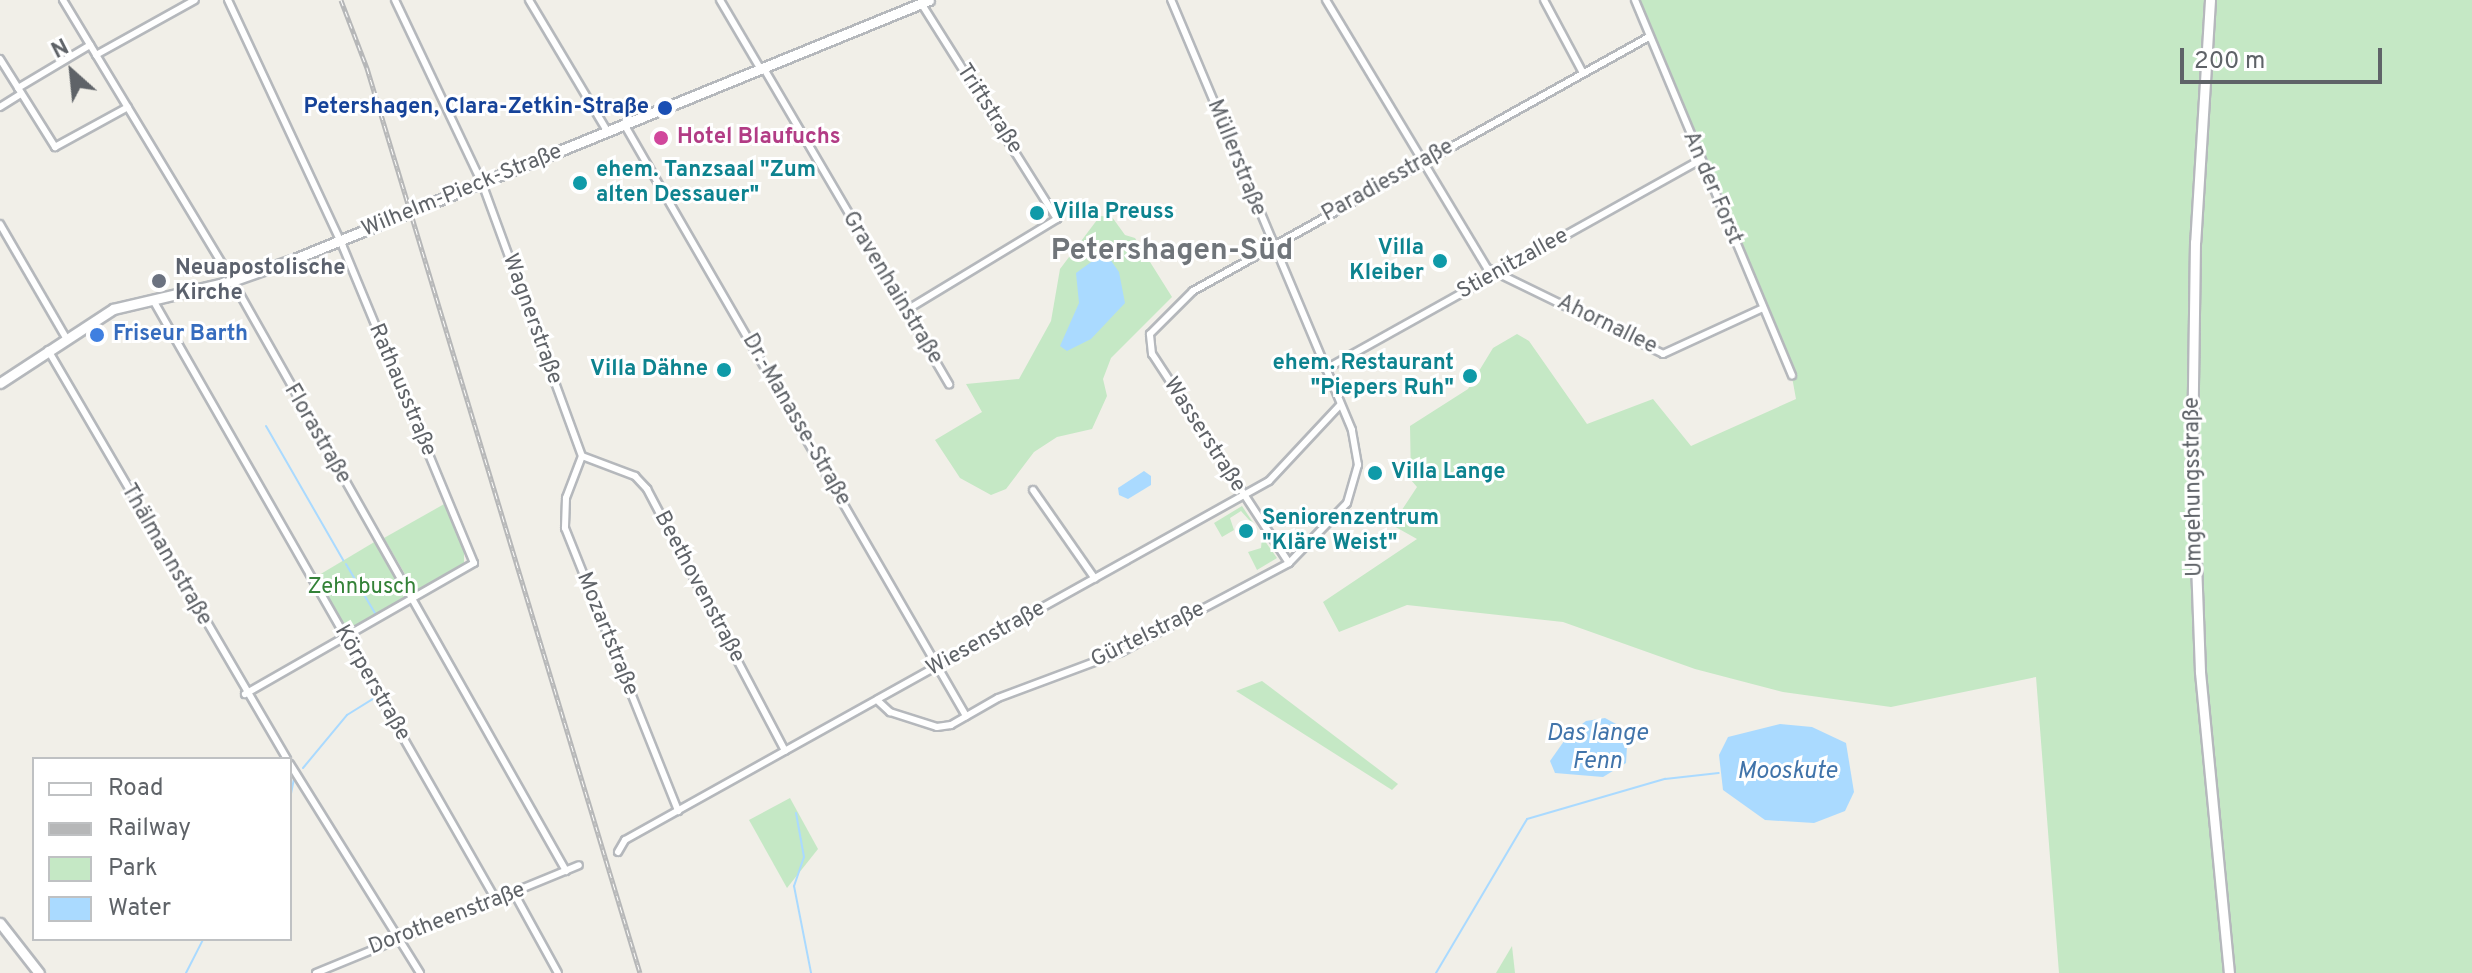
<!DOCTYPE html>
<meta charset="utf-8">
<style>
body{margin:0}
#map{position:relative;width:2472px;height:973px;overflow:hidden;background:#f1efe8;font-family:Overpass,sans-serif}
div>[style]{position:absolute}
.green>*{inset:0;background:#c5e8c5}
.water>*{inset:0;background:#aadaff}
.stream>*{height:2px;margin:-1px;padding:0 1px;transform-origin:1px;border-radius:1px;background:#aadaff}
.roads{filter:drop-shadow(2px 0 #b5b8bc) drop-shadow(-2px 0 #b5b8bc) drop-shadow(0 2px #b5b8bc) drop-shadow(0 -2px #b5b8bc)}
.street>*{height:6px;margin:-3px;padding:0 3px;transform-origin:3px;border-radius:3px;background:#fff}
.secondary>*{height:9px;margin:-4.5px;padding:0 4.5px;transform-origin:4.5px;border-radius:4.5px;background:#fff}
.rail>*{height:5px;margin-top:-2.5px;transform-origin:0;background:repeating-linear-gradient(90deg,#fff 0 6px,#b6b7b8 0 12px);box-sizing:border-box;border-block:2px solid #b6b7b8}
.dots>*{width:22px;height:22px;translate:-50% -50%;box-sizing:border-box;border:4px solid #fff;border-radius:50%}
span{translate:-50% -50%;white-space:nowrap;text-align:center;line-height:1.15;-webkit-text-stroke:6px #fff;paint-order:stroke}
.transit-label{font-size:22px;color:#164399;font-weight:700}
.right{translate:-100% -50%;text-align:right}
.street-label{font-size:22px;color:#5f6368}
.hotel-label{font-size:22px;color:#b23c85;font-weight:700}
.left{translate:0 -50%;text-align:left}
.culture-label{font-size:22px;color:#0d838f;font-weight:700}
.worship-label{font-size:22px;color:#5b616d;font-weight:700}
.shop-label{font-size:22px;color:#366cbe;font-weight:700}
.park-label{font-size:22px;color:#348238}
.water-label{font-size:24px;color:#4174aa;font-style:italic}
.district-label{font-size:30px;color:#70757a;font-weight:700}
.legend{position:absolute;left:32px;top:757px;width:260px;height:184px;box-sizing:border-box;background:#fff;border:2px solid #bfc1c3;margin:0;padding:10px 14px;list-style:none;font-size:24px;color:#5f6368}
.legend li{display:flex;align-items:center;gap:16px;height:40px}
.legend b{width:40px;border:2px solid #bfc1c3}
.north{position:absolute;left:32px;top:32px;width:80px;height:80px;-webkit-text-stroke:6px #fff;paint-order:stroke;rotate:333deg;font-size:22px;font-weight:700;line-height:32px;text-align:center;color:#5f6368}
.north::after{content:'';display:block;margin:auto;width:28px;height:36px;background:#5f6368;clip-path:polygon(50% 0,100% 100%,50% 72%,0 100%)}
.scale{position:absolute;left:2180px;top:48px;width:202px;height:36px;box-sizing:border-box;border:4px solid #5f6368;border-top:0;padding-left:10px;font-size:24px;line-height:28px;white-space:nowrap;color:#5f6368;-webkit-text-stroke:6px #fff;paint-order:stroke}
</style>
<div id="map">
<div class="green">
<div style="clip-path:polygon(1639px 0,2472px 0,2472px 973px,2059px 973px,2036px 677px,1891px 707px,1783px 692px,1695px 669px,1563px 622px,1407px 605px,1339px 632px,1323px 602px,1417px 539px,1392px 525px,1417px 487px,1411px 480px,1410px 426px,1468px 389px,1493px 348px,1517px 334px,1529px 341px,1587px 424px,1653px 399px,1691px 446px,1796px 399px,1788px 355px,1760px 300px)"></div>
<div style="clip-path:polygon(1100px 216px,1112px 217px,1125px 235px,1135px 238px,1172px 297px,1111px 358px,1103px 379px,1107px 396px,1092px 429px,1057px 437px,1034px 452px,1006px 489px,991px 495px,960px 478px,935px 440px,982px 412px,966px 384px,1019px 379px,1051px 321px,1060px 269px)"></div>
<div style="clip-path:polygon(446px 503px,464px 545px,464px 563px,459px 572px,417px 595px,384px 538px)"></div>
<div style="clip-path:polygon(1242px 506px,1258px 530px,1241px 511px,1230px 518px,1234px 530px,1222px 537px,1214px 523px)"></div>
<div style="clip-path:polygon(1262px 537px,1277px 558px,1257px 570px,1248px 552px,1261px 548px)"></div>
<div style="clip-path:polygon(376px 541px,410px 598px,348px 635px,314px 578px)"></div>
<div style="clip-path:polygon(1262px 681px,1398px 784px,1392px 790px,1236px 691px)"></div>
<div style="clip-path:polygon(790px 798px,818px 849px,787px 888px,749px 820px)"></div>
<div style="clip-path:polygon(1512px 946px,1515px 973px,1496px 973px)"></div>
</div>
<div class="water">
<div style="clip-path:polygon(1105px 252px,1119px 272px,1125px 303px,1091px 339px,1067px 351px,1060px 346px,1079px 303px,1076px 273px)"></div>
<div style="clip-path:polygon(1144px 471px,1151px 476px,1151px 485px,1128px 499px,1119px 495px,1118px 488px)"></div>
<div style="clip-path:polygon(1605px 718px,1618px 725px,1627px 746px,1626px 763px,1603px 777px,1555px 773px,1550px 761px,1569px 734px,1586px 721px)"></div>
<div style="clip-path:polygon(1780px 724px,1812px 727px,1846px 743px,1854px 792px,1845px 811px,1814px 823px,1765px 820px,1723px 790px,1719px 755px,1728px 737px)"></div>
</div>
<div class="stream">
<div style="left:266px;top:426px;width:155px;rotate:60.1deg"></div>
<div style="left:346px;top:564px;width:59px;rotate:59.5deg"></div>
<div style="left:303px;top:768px;width:69px;rotate:-50.3deg"></div>
<div style="left:347px;top:715px;width:32px;rotate:-32deg"></div>
<div style="left:290px;top:799px;width:21px;rotate:-79deg"></div>
<div style="left:796px;top:813px;width:45px;rotate:79.7deg"></div>
<div style="left:804px;top:857px;width:31px;rotate:109deg"></div>
<div style="left:794px;top:886px;width:89px;rotate:78.9deg"></div>
<div style="left:186px;top:973px;width:38px;rotate:-63deg"></div>
<div style="left:1436px;top:973px;width:179px;rotate:-59.4deg"></div>
<div style="left:1527px;top:819px;width:144px;rotate:-16.2deg"></div>
<div style="left:1665px;top:779px;width:54px;rotate:-6.3deg"></div>
</div>
<div class="roads">
<div class="street">
<div style="left:63px;top:0;width:319px;rotate:58.9deg"></div>
<div style="left:228px;top:273px;width:687px;rotate:60.52deg"></div>
<div style="left:228px;top:0;width:272px;rotate:65deg"></div>
<div style="left:343px;top:247px;width:342px;rotate:67.5deg"></div>
<div style="left:474px;top:563px;width:264px;rotate:150.2deg"></div>
<div style="left:395px;top:0;width:203px;rotate:64.6deg"></div>
<div style="left:482px;top:183px;width:291px;rotate:69.9deg"></div>
<div style="left:529px;top:0;width:152px;rotate:59.2deg"></div>
<div style="left:720px;top:0;width:79px;rotate:59.5deg"></div>
<div style="left:1326px;top:0;width:313px;rotate:59deg"></div>
<div style="left:1487px;top:268px;width:196px;rotate:26deg"></div>
<div style="left:1663px;top:354px;width:108px;rotate:-24.7deg"></div>
<div style="left:1544px;top:0;width:83px;rotate:61.9deg"></div>
<div style="left:1635px;top:0;width:407px;rotate:67.3deg"></div>
<div style="left:96px;top:55px;width:113px;rotate:-29.1deg"></div>
<div style="left:0;top:59px;width:104px;rotate:58deg"></div>
<div style="left:55px;top:147px;width:83px;rotate:-28.7deg"></div>
<div style="left:763px;top:67px;width:368px;rotate:59.6deg"></div>
<div style="left:18px;top:88px;width:84px;rotate:-30.8deg"></div>
<div style="left:0;top:107px;width:25px;rotate:-32deg"></div>
<div style="left:624px;top:124px;width:684px;rotate:59.98deg"></div>
<div style="left:0;top:224px;width:132px;rotate:59.9deg"></div>
<div style="left:153px;top:300px;width:691px;rotate:60.24deg"></div>
<div style="left:905px;top:311px;width:178px;rotate:-31.2deg"></div>
<div style="left:1057px;top:219px;width:255px;rotate:-122.2deg"></div>
<div style="left:48px;top:350px;width:474px;rotate:59.7deg"></div>
<div style="left:1326px;top:369px;width:430px;rotate:-29.2deg"></div>
<div style="left:582px;top:456px;width:45px;rotate:110.9deg"></div>
<div style="left:566px;top:498px;width:30px;rotate:92deg"></div>
<div style="left:565px;top:528px;width:305px;rotate:68.2deg"></div>
<div style="left:582px;top:456px;width:57px;rotate:20.7deg"></div>
<div style="left:635px;top:476px;width:18px;rotate:47deg"></div>
<div style="left:647px;top:489px;width:296px;rotate:62.2deg"></div>
<div style="left:1033px;top:490px;width:108px;rotate:55.1deg"></div>
<div style="left:1289px;top:563px;width:250px;rotate:-123.2deg"></div>
<div style="left:1152px;top:354px;width:20px;rotate:-96deg"></div>
<div style="left:1150px;top:334px;width:61px;rotate:-45deg"></div>
<div style="left:1193px;top:291px;width:520px;rotate:-29.13deg"></div>
<div style="left:877px;top:700px;width:18px;rotate:43deg"></div>
<div style="left:890px;top:712px;width:49px;rotate:17.7deg"></div>
<div style="left:937px;top:727px;width:14px;rotate:-8deg"></div>
<div style="left:951px;top:725px;width:54px;rotate:-29.9deg"></div>
<div style="left:998px;top:698px;width:131px;rotate:-20.5deg"></div>
<div style="left:1121px;top:652px;width:190px;rotate:-27.9deg"></div>
<div style="left:1289px;top:563px;width:83px;rotate:-46deg"></div>
<div style="left:1347px;top:503px;width:40px;rotate:-74deg"></div>
<div style="left:1358px;top:465px;width:36px;rotate:-100deg"></div>
<div style="left:1352px;top:430px;width:467px;rotate:-112.8deg"></div>
<div style="left:290px;top:764px;width:246px;rotate:58.1deg"></div>
<div style="left:618px;top:852px;width:14px;rotate:-60deg"></div>
<div style="left:625px;top:840px;width:737px;rotate:-29.14deg"></div>
<div style="left:1269px;top:481px;width:104px;rotate:-46.9deg"></div>
<div style="left:514px;top:893px;width:91px;rotate:61.2deg"></div>
<div style="left:316px;top:973px;width:284px;rotate:-22.3deg"></div>
</div>
<div class="secondary">
<div style="left:2210px;top:0;width:242px;rotate:93.5deg"></div>
<div style="left:2195px;top:242px;width:211px;rotate:90.8deg"></div>
<div style="left:2192px;top:453px;width:219px;rotate:87.9deg"></div>
<div style="left:2200px;top:672px;width:302px;rotate:84.5deg"></div>
<div style="left:0;top:383px;width:135px;rotate:-33.2deg"></div>
<div style="left:113px;top:309px;width:122px;rotate:-13.2deg"></div>
<div style="left:232px;top:281px;width:64px;rotate:-19.3deg"></div>
<div style="left:292px;top:260px;width:688px;rotate:-22.2deg"></div>
<div style="left:0;top:923px;width:63px;rotate:52deg"></div>
</div>
</div>
<div class="rail">
<div style="left:341px;top:0;width:73px;rotate:69.1deg"></div>
<div style="left:367px;top:68px;width:945px;rotate:73.21deg"></div>
</div>
<div class="dots">
<div style="left:665px;top:108px;background:#1a4fb4"></div>
<div style="left:661px;top:138px;background:#d1479c"></div>
<div style="left:580px;top:183px;background:#0f9aa8"></div>
<div style="left:1037px;top:213px;background:#0f9aa8"></div>
<div style="left:1440px;top:261px;background:#0f9aa8"></div>
<div style="left:159px;top:281px;background:#6b7280"></div>
<div style="left:97px;top:335px;background:#3f7fe0"></div>
<div style="left:724px;top:370px;background:#0f9aa8"></div>
<div style="left:1470px;top:376px;background:#0f9aa8"></div>
<div style="left:1375px;top:473px;background:#0f9aa8"></div>
<div style="left:1246px;top:531px;background:#0f9aa8"></div>
</div>
<div class="transit-label">
<span class="right" style="left:649px;top:108px">Petershagen, Clara-Zetkin-Straße</span>
</div>
<div class="street-label">
<span style="left:989px;top:109px;rotate:57deg">Triftstraße</span>
<span style="left:1236px;top:158px;rotate:68deg">Müllerstraße</span>
<span style="left:1388px;top:181px;rotate:-29deg">Paradiesstraße</span>
<span style="left:1712px;top:188px;rotate:67deg">An der Forst</span>
<span style="left:462px;top:191px;rotate:-22deg">Wilhelm-Pieck-Straße</span>
<span style="left:1513px;top:264px;rotate:-29deg">Stienitzallee</span>
<span style="left:892px;top:288px;rotate:59deg">Gravenhainstraße</span>
<span style="left:532px;top:319px;rotate:70deg">Wagnerstraße</span>
<span style="left:1607px;top:325px;rotate:26deg">Ahornallee</span>
<span style="left:402px;top:390px;rotate:67deg">Rathausstraße</span>
<span style="left:796px;top:420px;rotate:60deg">Dr.-Manasse-Straße</span>
<span style="left:317px;top:434px;rotate:60deg">Florastraße</span>
<span style="left:1204px;top:435px;rotate:57deg">Wasserstraße</span>
<span style="left:2194px;top:487px;rotate:-91deg">Umgehungsstraße</span>
<span style="left:166px;top:555px;rotate:60deg">Thälmannstraße</span>
<span style="left:699px;top:587px;rotate:62deg">Beethovenstraße</span>
<span style="left:607px;top:634px;rotate:68deg">Mozartstraße</span>
<span style="left:1148px;top:635px;rotate:-26deg">Gürtelstraße</span>
<span style="left:986px;top:639px;rotate:-29deg">Wiesenstraße</span>
<span style="left:372px;top:683px;rotate:60deg">Körperstraße</span>
<span style="left:447px;top:919px;rotate:-21deg">Dorotheenstraße</span>
</div>
<div class="hotel-label">
<span class="left" style="left:677px;top:138px">Hotel Blaufuchs</span>
</div>
<div class="culture-label">
<span class="left" style="left:596px;top:183px">ehem. Tanzsaal "Zum<br>alten Dessauer"</span>
<span class="left" style="left:1053px;top:213px">Villa Preuss</span>
<span class="right" style="left:1424px;top:261px">Villa<br>Kleiber</span>
<span class="right" style="left:1454px;top:376px">ehem. Restaurant<br>"Piepers Ruh"</span>
<span class="right" style="left:708px;top:370px">Villa Dähne</span>
<span class="left" style="left:1391px;top:473px">Villa Lange</span>
<span class="left" style="left:1262px;top:531px">Seniorenzentrum<br>"Kläre Weist"</span>
</div>
<div class="worship-label">
<span class="left" style="left:175px;top:281px">Neuapostolische<br>Kirche</span>
</div>
<div class="shop-label">
<span class="left" style="left:113px;top:335px">Friseur Barth</span>
</div>
<div class="park-label">
<span style="left:362px;top:588px">Zehnbusch</span>
</div>
<div class="water-label">
<span style="left:1597px;top:749px">Das lange<br>Fenn</span>
<span style="left:1787px;top:773px">Mooskute</span>
</div>
<div class="district-label">
<span style="left:1172px;top:252px">Petershagen-Süd</span>
</div>
<ul class="legend">
<li><b style="height:10px;background:#fff"></b>Road</li>
<li><b style="height:10px;background:#b6b7b8"></b>Railway</li>
<li><b style="height:22px;background:#c5e8c5"></b>Park</li>
<li><b style="height:22px;background:#aadaff"></b>Water</li>
</ul>
<div class="north">N</div>
<div class="scale">200 m</div>
</div>
